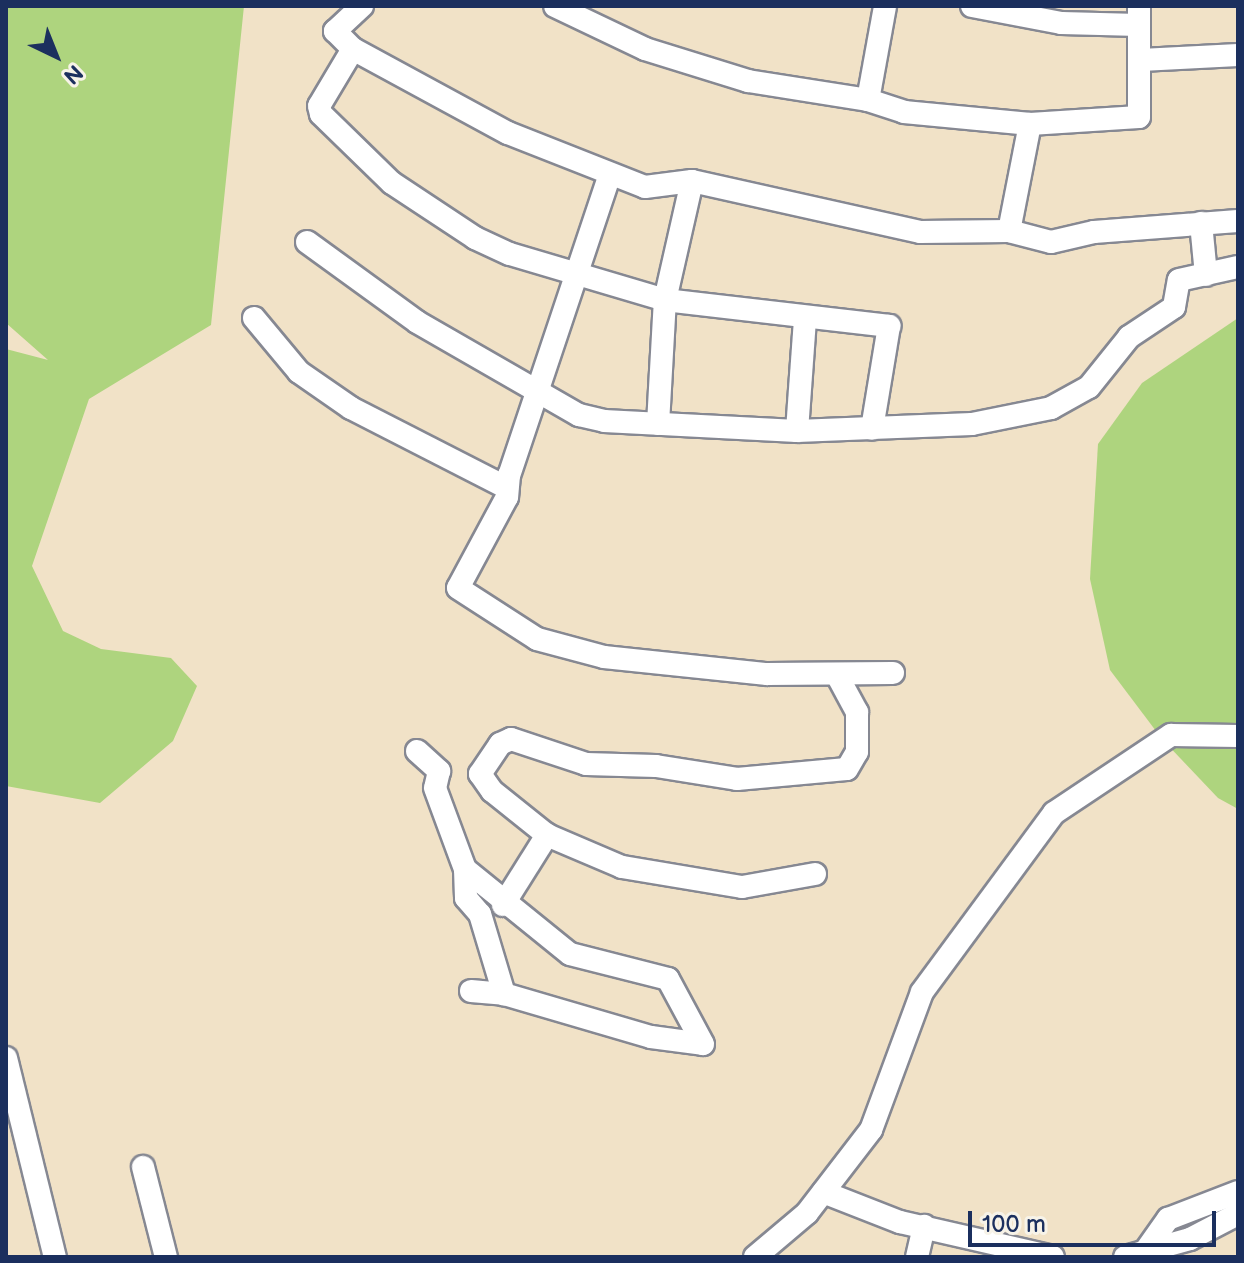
<!DOCTYPE html>
<style>
body{margin:0}
#map{position:relative;width:1244px;height:1263px;overflow:hidden;background:#f1e2c7;font-family:"Balsamiq Sans",sans-serif}
div>[style]{position:absolute}
.green>*{inset:0;background:#aed47e}
.roads{filter:drop-shadow(2px 0 #868892) drop-shadow(-2px 0 #868892) drop-shadow(0 2px #868892) drop-shadow(0 -2px #868892)}
.minor>*{height:22px;margin:-11px;padding:0 11px;transform-origin:11px;border-radius:11px;background:#fff}
span{translate:-50% -50%;white-space:nowrap;text-align:center;line-height:1.15;-webkit-text-stroke:6px #f7f3e8;paint-order:stroke}
.frame{position:absolute;inset:0;border:8px solid #1b2f5e;pointer-events:none}
.north{position:absolute;left:16px;top:16px;width:80px;height:80px;-webkit-text-stroke:6px #f7f3e8;paint-order:stroke;rotate:137deg;font-size:22px;font-weight:700;line-height:32px;text-align:center;color:#1b2f5e}
.north::after{content:'';display:block;margin:auto;width:28px;height:36px;background:#1b2f5e;clip-path:polygon(50% 0,100% 100%,50% 72%,0 100%)}
.scale{position:absolute;left:968px;top:1211px;width:248px;height:36px;box-sizing:border-box;border:4px solid #1b2f5e;border-top:0;padding-left:10px;font-size:24px;line-height:28px;white-space:nowrap;color:#1b2f5e;-webkit-text-stroke:6px #f7f3e8;paint-order:stroke}
</style>
<div id="map">
<div class="green">
<div style="clip-path:polygon(6px 6px,244px 6px,211px 325px,89px 399px,32px 566px,63px 631px,101px 649px,171px 658px,197px 686px,173px 741px,100px 803px,6px 786px,6px 349px,48px 360px,6px 323px)"></div>
<div style="clip-path:polygon(1238px 318px,1238px 809px,1218px 798px,1162px 739px,1110px 670px,1090px 579px,1098px 444px,1142px 383px)"></div>
</div>
<div class="roads">
<div class="minor">
<div style="left:362px;top:6px;width:37px;rotate:137deg"></div>
<div style="left:335px;top:31px;width:25px;rotate:45deg"></div>
<div style="left:353px;top:49px;width:176px;rotate:28.5deg"></div>
<div style="left:508px;top:133px;width:147px;rotate:21.5deg"></div>
<div style="left:645px;top:187px;width:47px;rotate:-7.3deg"></div>
<div style="left:692px;top:181px;width:234px;rotate:12.6deg"></div>
<div style="left:920px;top:232px;width:89px;rotate:-0.6deg"></div>
<div style="left:1009px;top:231px;width:43px;rotate:14.7deg"></div>
<div style="left:1051px;top:242px;width:44px;rotate:-13.1deg"></div>
<div style="left:1094px;top:232px;width:144px;rotate:-4.4deg"></div>
<div style="left:555px;top:6px;width:100px;rotate:25.5deg"></div>
<div style="left:645px;top:49px;width:108px;rotate:17.3deg"></div>
<div style="left:748px;top:81px;width:121px;rotate:9deg"></div>
<div style="left:868px;top:100px;width:38px;rotate:18deg"></div>
<div style="left:904px;top:112px;width:127px;rotate:5.4deg"></div>
<div style="left:1030px;top:124px;width:109px;rotate:-3.7deg"></div>
<div style="left:1139px;top:117px;width:111px;rotate:-90deg"></div>
<div style="left:972px;top:6px;width:91px;rotate:10.8deg"></div>
<div style="left:1061px;top:23px;width:78px;rotate:1.5deg"></div>
<div style="left:353px;top:49px;width:66px;rotate:120.8deg"></div>
<div style="left:319px;top:106px;width:8px;rotate:76deg"></div>
<div style="left:321px;top:114px;width:99px;rotate:44.2deg"></div>
<div style="left:392px;top:183px;width:100px;rotate:33.5deg"></div>
<div style="left:475px;top:238px;width:38px;rotate:25deg"></div>
<div style="left:510px;top:254px;width:162px;rotate:16.5deg"></div>
<div style="left:665px;top:300px;width:226px;rotate:6.6deg"></div>
<div style="left:889px;top:326px;width:104px;rotate:99.4deg"></div>
<div style="left:1141px;top:60px;width:97px;rotate:-3deg"></div>
<div style="left:868px;top:100px;width:96px;rotate:-79.7deg"></div>
<div style="left:610px;top:174px;width:317px;rotate:108.5deg"></div>
<div style="left:509px;top:475px;width:22px;rotate:95deg"></div>
<div style="left:507px;top:497px;width:103px;rotate:118.3deg"></div>
<div style="left:458px;top:588px;width:94px;rotate:32.8deg"></div>
<div style="left:537px;top:639px;width:69px;rotate:15deg"></div>
<div style="left:604px;top:657px;width:164px;rotate:6deg"></div>
<div style="left:767px;top:674px;width:126px;rotate:-0.5deg"></div>
<div style="left:1201px;top:223px;width:52px;rotate:84.5deg"></div>
<div style="left:1009px;top:231px;width:109px;rotate:-78.9deg"></div>
<div style="left:307px;top:242px;width:136px;rotate:36deg"></div>
<div style="left:417px;top:322px;width:187px;rotate:29.9deg"></div>
<div style="left:579px;top:415px;width:26px;rotate:13deg"></div>
<div style="left:604px;top:421px;width:193px;rotate:3deg"></div>
<div style="left:797px;top:431px;width:175px;rotate:-2.3deg"></div>
<div style="left:972px;top:424px;width:81px;rotate:-11.4deg"></div>
<div style="left:1051px;top:408px;width:43px;rotate:-28.9deg"></div>
<div style="left:1089px;top:387px;width:64px;rotate:-51.3deg"></div>
<div style="left:1129px;top:337px;width:54px;rotate:-33.7deg"></div>
<div style="left:1174px;top:307px;width:27px;rotate:-80deg"></div>
<div style="left:1179px;top:280px;width:60px;rotate:-12.4deg"></div>
<div style="left:254px;top:318px;width:70px;rotate:50.2deg"></div>
<div style="left:299px;top:372px;width:63px;rotate:34.7deg"></div>
<div style="left:351px;top:408px;width:175px;rotate:27.1deg"></div>
<div style="left:658px;top:424px;width:124px;rotate:-86.8deg"></div>
<div style="left:665px;top:300px;width:122px;rotate:-77.2deg"></div>
<div style="left:797px;top:431px;width:112px;rotate:-85.9deg"></div>
<div style="left:417px;top:751px;width:30px;rotate:42deg"></div>
<div style="left:439px;top:771px;width:17px;rotate:103deg"></div>
<div style="left:435px;top:788px;width:86px;rotate:69.7deg"></div>
<div style="left:465px;top:869px;width:135px;rotate:39deg"></div>
<div style="left:570px;top:954px;width:101px;rotate:14.3deg"></div>
<div style="left:668px;top:979px;width:74px;rotate:61.7deg"></div>
<div style="left:465px;top:869px;width:29px;rotate:88deg"></div>
<div style="left:466px;top:898px;width:21px;rotate:49deg"></div>
<div style="left:480px;top:914px;width:84px;rotate:73.3deg"></div>
<div style="left:815px;top:874px;width:74px;rotate:169.9deg"></div>
<div style="left:742px;top:887px;width:122px;rotate:-170.5deg"></div>
<div style="left:622px;top:867px;width:82px;rotate:-156.9deg"></div>
<div style="left:547px;top:835px;width:70px;rotate:-141.3deg"></div>
<div style="left:492px;top:791px;width:21px;rotate:-125deg"></div>
<div style="left:480px;top:774px;width:36px;rotate:-56deg"></div>
<div style="left:500px;top:744px;width:12px;rotate:-24deg"></div>
<div style="left:511px;top:739px;width:79px;rotate:18.4deg"></div>
<div style="left:586px;top:764px;width:70px;rotate:1.6deg"></div>
<div style="left:656px;top:766px;width:82px;rotate:9.1deg"></div>
<div style="left:737px;top:779px;width:110px;rotate:-5.2deg"></div>
<div style="left:847px;top:769px;width:20px;rotate:-60deg"></div>
<div style="left:857px;top:752px;width:40px;rotate:-90deg"></div>
<div style="left:857px;top:712px;width:42px;rotate:-118.4deg"></div>
<div style="left:503px;top:905px;width:83px;rotate:-57.8deg"></div>
<div style="left:471px;top:991px;width:33px;rotate:5deg"></div>
<div style="left:504px;top:994px;width:153px;rotate:16.3deg"></div>
<div style="left:651px;top:1037px;width:52px;rotate:7.7deg"></div>
<div style="left:6px;top:1058px;width:205px;rotate:76.2deg"></div>
<div style="left:143px;top:1167px;width:93px;rotate:75.7deg"></div>
<div style="left:823px;top:1192px;width:83px;rotate:21.3deg"></div>
<div style="left:900px;top:1222px;width:157px;rotate:12.9deg"></div>
<div style="left:755px;top:1257px;width:68px;rotate:-40.2deg"></div>
<div style="left:807px;top:1213px;width:105px;rotate:-52.4deg"></div>
<div style="left:871px;top:1130px;width:147px;rotate:-69.7deg"></div>
<div style="left:922px;top:992px;width:222px;rotate:-53.6deg"></div>
<div style="left:1054px;top:813px;width:141px;rotate:-33.7deg"></div>
<div style="left:1171px;top:735px;width:67px;rotate:0.9deg"></div>
<div style="left:917px;top:1257px;width:32px;rotate:-77deg"></div>
<div style="left:1125px;top:1257px;width:67px;rotate:-15.5deg"></div>
<div style="left:1190px;top:1239px;width:54px;rotate:-27.5deg"></div>
<div style="left:1141px;top:1257px;width:47px;rotate:-54.6deg"></div>
<div style="left:1168px;top:1219px;width:75px;rotate:-21.1deg"></div>
</div>
</div>
<div class="frame"></div>
<div class="north">N</div>
<div class="scale">100 m</div>
</div>
